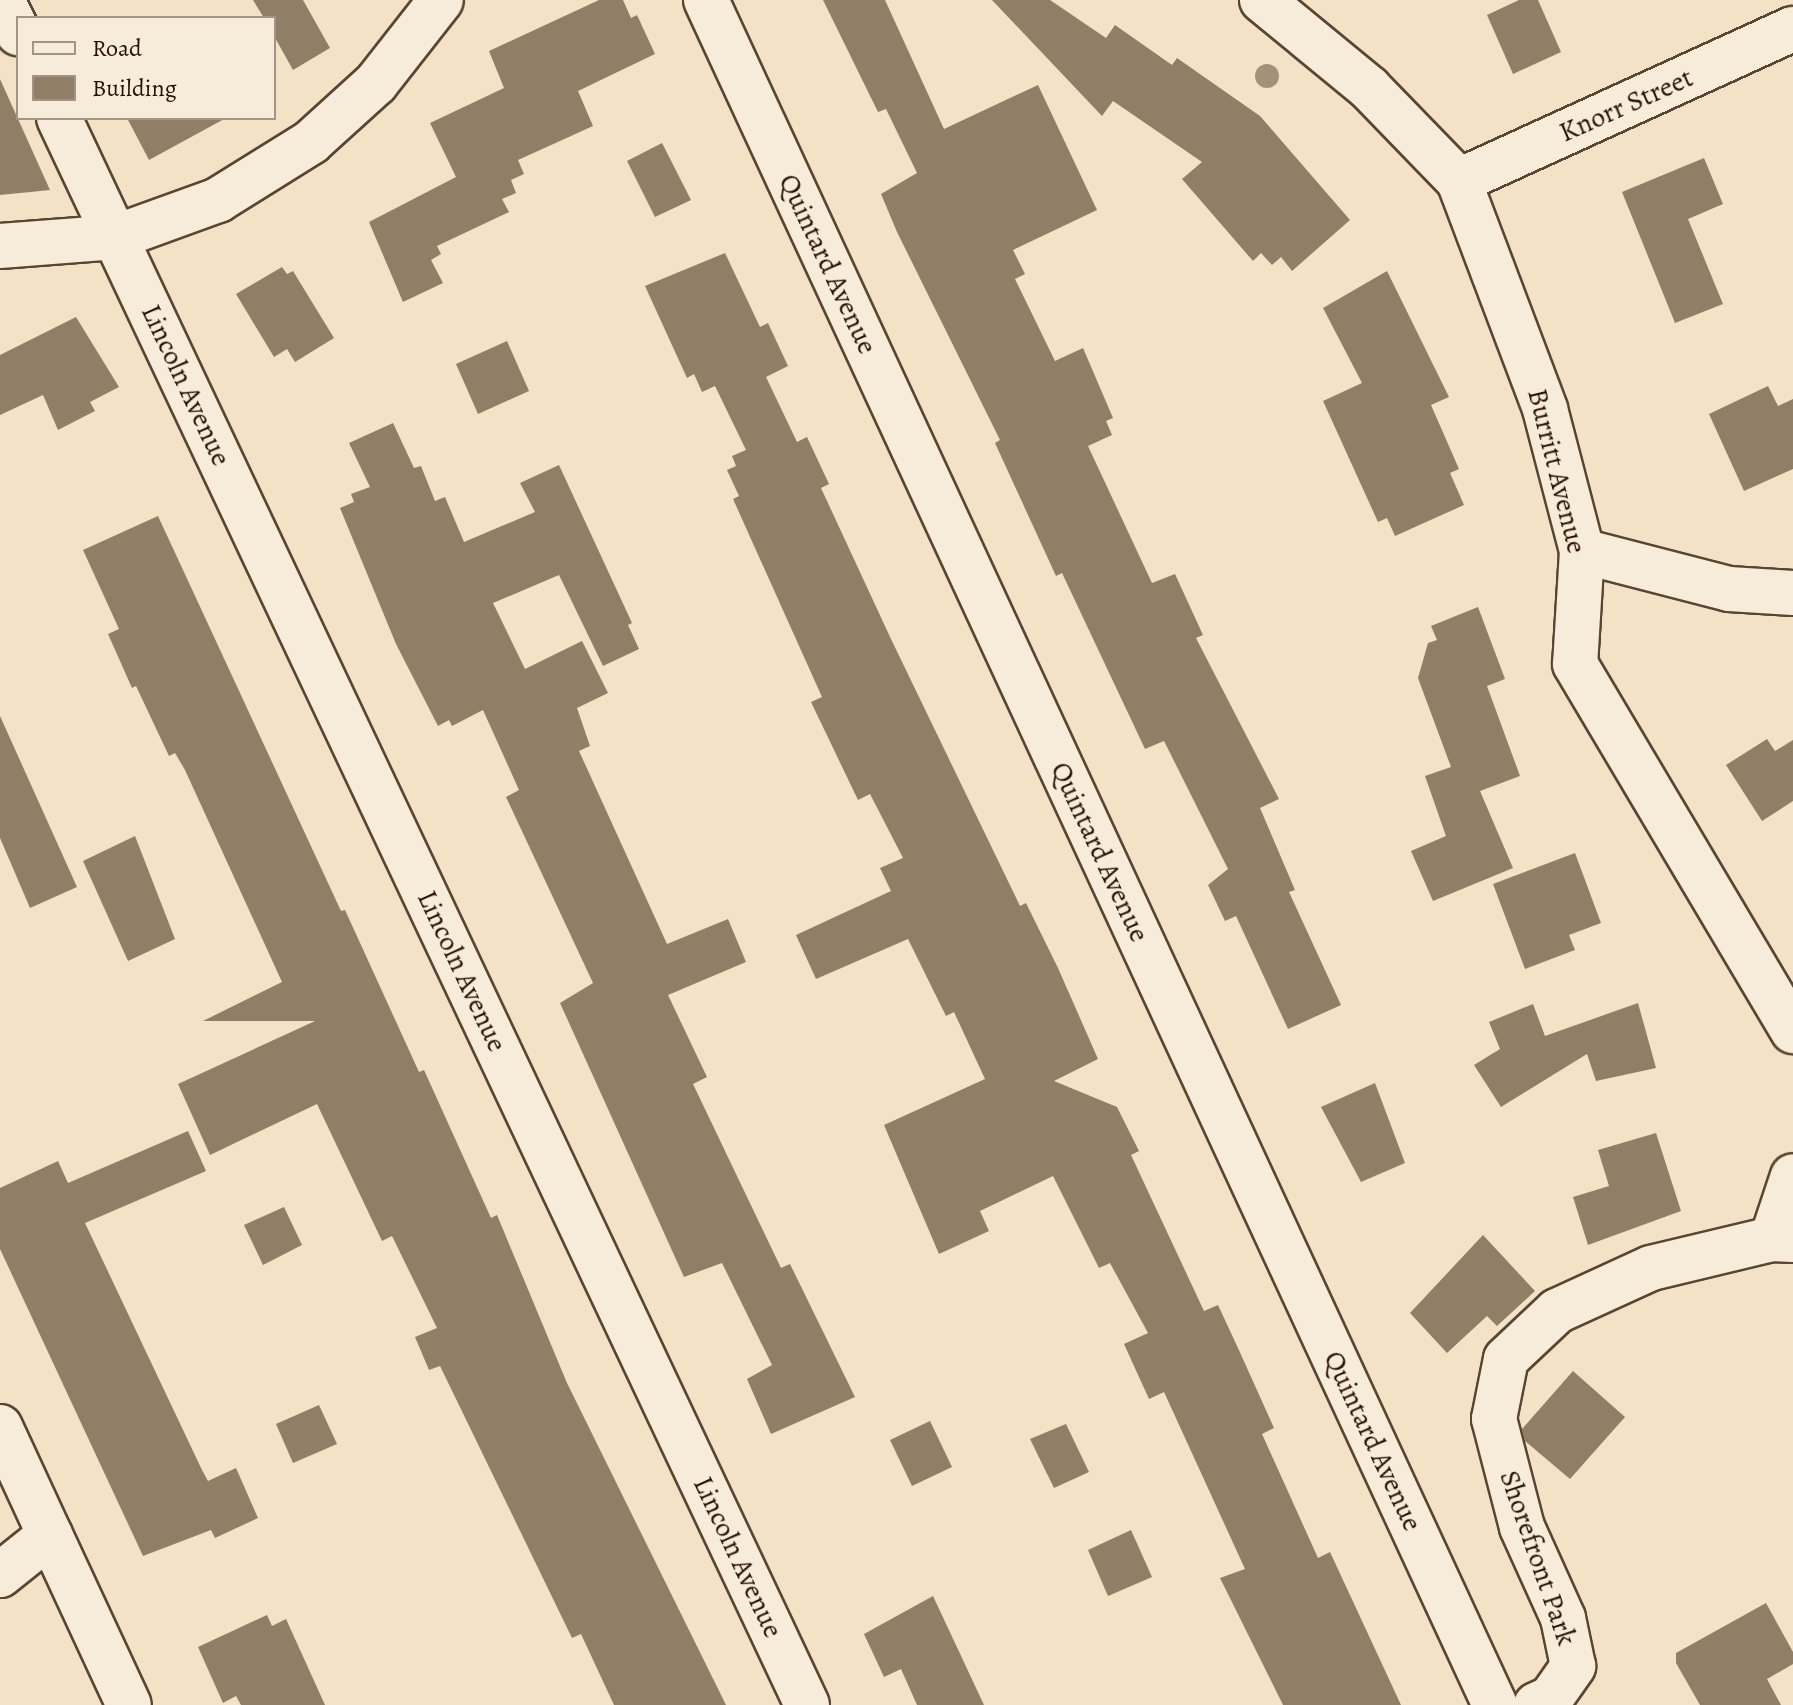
<!DOCTYPE html>
<style>
body{margin:0}
#map{position:relative;width:1793px;height:1705px;overflow:hidden;background:#f3e2c5;font-family:Alegreya,serif}
div>[style]{position:absolute}
.building>*{inset:0;background:#917e67}
.roads{filter:drop-shadow(2px 0 #5a4532) drop-shadow(-2px 0 #5a4532) drop-shadow(0 2px #5a4532) drop-shadow(0 -2px #5a4532)}
.street>*{height:44px;margin:-22px;padding:0 22px;transform-origin:22px;border-radius:22px;background:#f7ecd9}
.secondary>*{height:44px;margin:-22px;padding:0 22px;transform-origin:22px;border-radius:22px;background:#f7ecd9}
.trees>*{width:24px;height:24px;margin:-12px;border-radius:50%;background:#a39179}
span{translate:-50% -50%;white-space:nowrap;text-align:center;line-height:1.15;-webkit-text-stroke:7px #f7ecd9;paint-order:stroke}
.street-label{font-size:28px;color:#271101}
.legend{position:absolute;left:16px;top:16px;width:260px;height:104px;box-sizing:border-box;background:#f7ecd9;border:2px solid #a49483;margin:0;padding:10px 14px;list-style:none;font-size:24px;color:#271101}
.legend li{display:flex;align-items:center;gap:16px;height:40px}
.legend b{width:40px;border:2px solid #a49483}
</style>
<div id="map">
<div class="building">
<div style="clip-path:polygon(253px 0,303px 0,330px 48px,293px 70px,274px 36px,274px 18px,264px 18px)"></div>
<div style="clip-path:polygon(599px 0,623px 0,631px 18px,637px 15px,655px 54px,578px 91px,593px 126px,518px 160px,524px 174px,511px 180px,516px 193px,502px 199px,509px 212px,437px 246px,441px 254px,431px 260px,443px 283px,403px 302px,369px 222px,456px 177px,430px 123px,504px 88px,489px 51px)"></div>
<div style="clip-path:polygon(823px 0,885px 0,944px 129px,1038px 85px,1097px 210px,1013px 250px,1025px 274px,1015px 279px,1055px 361px,1083px 348px,1113px 418px,1106px 421px,1112px 435px,1088px 446px,1152px 583px,1175px 574px,1203px 635px,1196px 638px,1279px 799px,1260px 808px,1295px 890px,1289px 892px,1341px 1005px,1288px 1029px,1236px 916px,1225px 921px,1208px 885px,1228px 869px,1164px 741px,1145px 749px,1062px 573px,1056px 576px,995px 443px,1000px 440px,897px 232px,881px 194px,917px 173px,886px 109px,878px 112px)"></div>
<div style="clip-path:polygon(992px 0,1050px 0,1106px 38px,1115px 25px,1172px 65px,1177px 58px,1260px 116px,1350px 220px,1292px 271px,1281px 257px,1272px 265px,1261px 253px,1253px 261px,1182px 179px,1202px 162px,1113px 101px,1102px 116px)"></div>
<div style="clip-path:polygon(1519px 0,1538px 0,1561px 52px,1513px 74px,1487px 15px)"></div>
<div style="clip-path:polygon(0 79px,50px 190px,0 195px)"></div>
<div style="clip-path:polygon(127px 118px,226px 118px,149px 160px)"></div>
<div style="clip-path:polygon(662px 143px,691px 200px,655px 217px,627px 161px)"></div>
<div style="clip-path:polygon(1704px 158px,1723px 204px,1688px 219px,1723px 304px,1675px 323px,1622px 192px)"></div>
<div style="clip-path:polygon(725px 253px,760px 327px,768px 323px,788px 366px,766px 377px,797px 442px,807px 437px,829px 484px,821px 488px,891px 639px,1020px 906px,1026px 903px,1058px 968px,1098px 1059px,1054px 1081px,1117px 1107px,1139px 1151px,1131px 1155px,1204px 1311px,1218px 1305px,1238px 1348px,1274px 1428px,1262px 1434px,1318px 1558px,1330px 1552px,1401px 1705px,1283px 1705px,1220px 1578px,1245px 1569px,1164px 1392px,1149px 1399px,1124px 1344px,1148px 1333px,1110px 1263px,1099px 1268px,1053px 1176px,980px 1211px,989px 1231px,939px 1254px,884px 1125px,985px 1079px,954px 1012px,946px 1016px,908px 939px,816px 979px,796px 935px,891px 891px,880px 868px,903px 858px,870px 794px,858px 800px,811px 702px,822px 697px,733px 499px,739px 496px,727px 470px,736px 466px,732px 456px,746px 450px,715px 386px,702px 392px,694px 374px,687px 378px,645px 286px)"></div>
<div style="clip-path:polygon(282px 267px,287px 274px,293px 271px,334px 338px,295px 362px,287px 349px,274px 357px,236px 294px)"></div>
<div style="clip-path:polygon(1387px 271px,1449px 397px,1431px 405px,1459px 469px,1450px 473px,1464px 505px,1395px 536px,1387px 518px,1378px 522px,1323px 401px,1362px 383px,1323px 308px)"></div>
<div style="clip-path:polygon(76px 317px,119px 387px,90px 402px,95px 411px,58px 430px,43px 395px,0 415px,0 355px)"></div>
<div style="clip-path:polygon(507px 341px,529px 391px,478px 414px,456px 364px)"></div>
<div style="clip-path:polygon(1768px 386px,1778px 406px,1793px 399px,1793px 469px,1744px 491px,1709px 414px)"></div>
<div style="clip-path:polygon(393px 423px,414px 468px,421px 466px,435px 501px,445px 497px,464px 542px,535px 512px,520px 483px,559px 465px,632px 623px,628px 625px,639px 649px,603px 666px,559px 575px,493px 603px,525px 669px,582px 641px,608px 693px,577px 708px,590px 746px,579px 751px,667px 944px,728px 919px,746px 962px,668px 995px,707px 1077px,693px 1084px,781px 1268px,790px 1264px,855px 1397px,771px 1434px,747px 1379px,772px 1365px,722px 1263px,684px 1277px,560px 1003px,593px 983px,506px 797px,519px 790px,483px 710px,452px 726px,449px 720px,438px 726px,396px 644px,340px 508px,354px 502px,351px 494px,370px 487px,349px 443px)"></div>
<div style="clip-path:polygon(158px 516px,341px 911px,345px 910px,419px 1072px,424px 1070px,491px 1218px,497px 1215px,567px 1383px,726px 1705px,614px 1705px,581px 1634px,572px 1638px,440px 1366px,429px 1370px,415px 1337px,437px 1328px,392px 1236px,382px 1241px,317px 1104px,210px 1155px,178px 1084px,315px 1021px,203px 1021px,282px 982px,185px 770px,175px 753px,169px 756px,136px 686px,132px 688px,108px 634px,119px 629px,83px 550px)"></div>
<div style="clip-path:polygon(1478px 607px,1505px 679px,1487px 686px,1520px 776px,1480px 791px,1513px 868px,1433px 901px,1411px 851px,1446px 836px,1425px 776px,1451px 767px,1418px 678px,1428px 643px,1437px 640px,1431px 626px)"></div>
<div style="clip-path:polygon(0 716px,77px 887px,30px 908px,0 838px)"></div>
<div style="clip-path:polygon(1767px 739px,1775px 751px,1793px 740px,1793px 801px,1762px 821px,1726px 765px)"></div>
<div style="clip-path:polygon(135px 836px,175px 939px,128px 961px,83px 861px)"></div>
<div style="clip-path:polygon(1575px 853px,1601px 923px,1569px 935px,1575px 950px,1525px 969px,1493px 884px)"></div>
<div style="clip-path:polygon(1638px 1003px,1656px 1068px,1596px 1081px,1587px 1054px,1501px 1107px,1474px 1065px,1500px 1049px,1489px 1022px,1533px 1004px,1545px 1036px)"></div>
<div style="clip-path:polygon(1375px 1083px,1405px 1163px,1361px 1182px,1321px 1107px)"></div>
<div style="clip-path:polygon(188px 1131px,206px 1171px,85px 1223px,202px 1470px,208px 1481px,236px 1468px,258px 1518px,215px 1538px,211px 1530px,143px 1556px,0 1249px,0 1188px,58px 1161px,68px 1183px)"></div>
<div style="clip-path:polygon(1656px 1133px,1681px 1211px,1588px 1245px,1573px 1197px,1609px 1186px,1598px 1150px)"></div>
<div style="clip-path:polygon(284px 1207px,302px 1245px,263px 1265px,244px 1225px)"></div>
<div style="clip-path:polygon(1483px 1235px,1535px 1291px,1497px 1326px,1487px 1316px,1447px 1353px,1410px 1313px)"></div>
<div style="clip-path:polygon(1573px 1371px,1625px 1417px,1570px 1479px,1525px 1441px,1522px 1429px)"></div>
<div style="clip-path:polygon(319px 1405px,337px 1444px,293px 1463px,276px 1424px)"></div>
<div style="clip-path:polygon(930px 1421px,952px 1467px,912px 1486px,890px 1440px)"></div>
<div style="clip-path:polygon(1066px 1424px,1089px 1472px,1054px 1488px,1030px 1439px)"></div>
<div style="clip-path:polygon(1131px 1530px,1152px 1577px,1108px 1596px,1088px 1550px)"></div>
<div style="clip-path:polygon(933px 1596px,984px 1705px,917px 1705px,901px 1669px,884px 1677px,864px 1634px)"></div>
<div style="clip-path:polygon(1766px 1603px,1793px 1652px,1793px 1664px,1767px 1679px,1781px 1705px,1700px 1705px,1676px 1663px,1676px 1653px)"></div>
<div style="clip-path:polygon(267px 1615px,272px 1626px,286px 1619px,325px 1705px,241px 1705px,236px 1696px,223px 1703px,198px 1647px)"></div>
</div>
<div class="roads">
<div class="street">
<div style="left:2px;top:0;width:37px;rotate:64deg"></div>
<div style="left:706px;top:0;width:1879px;rotate:65.17deg"></div>
<div style="left:1262px;top:0;width:139px;rotate:39.4deg"></div>
<div style="left:1369px;top:88px;width:129px;rotate:45.9deg"></div>
<div style="left:1459px;top:181px;width:244px;rotate:69.3deg"></div>
<div style="left:1545px;top:409px;width:147px;rotate:75.4deg"></div>
<div style="left:1582px;top:551px;width:113px;rotate:93.5deg"></div>
<div style="left:1575px;top:664px;width:427px;rotate:59.3deg"></div>
<div style="left:59px;top:118px;width:1754px;rotate:64.76deg"></div>
<div style="left:1459px;top:181px;width:367px;rotate:-24.5deg"></div>
<div style="left:1582px;top:551px;width:152px;rotate:14.5deg"></div>
<div style="left:1729px;top:589px;width:64px;rotate:3.6deg"></div>
<div style="left:1772px;top:1239px;width:66px;rotate:-71.6deg"></div>
<div style="left:50px;top:1535px;width:187px;rotate:65.1deg"></div>
<div style="left:1536px;top:1705px;width:17px;rotate:-25deg"></div>
<div style="left:1551px;top:1698px;width:39px;rotate:-55deg"></div>
<div style="left:1573px;top:1666px;width:49px;rotate:-101.8deg"></div>
<div style="left:1563px;top:1618px;width:100px;rotate:-114.3deg"></div>
<div style="left:1522px;top:1527px;width:112px;rotate:-104.5deg"></div>
<div style="left:1494px;top:1419px;width:61px;rotate:-78.7deg"></div>
<div style="left:1506px;top:1359px;width:70px;rotate:-43.3deg"></div>
<div style="left:1557px;top:1311px;width:103px;rotate:-24.6deg"></div>
<div style="left:1651px;top:1268px;width:124px;rotate:-13.5deg"></div>
<div style="left:1772px;top:1239px;width:21px;rotate:3deg"></div>
</div>
<div class="secondary">
<div style="left:0;top:246px;width:116px;rotate:-4.4deg"></div>
<div style="left:116px;top:237px;width:109px;rotate:-19.9deg"></div>
<div style="left:218px;top:200px;width:110px;rotate:-31.9deg"></div>
<div style="left:311px;top:142px;width:88px;rotate:-42.2deg"></div>
<div style="left:376px;top:83px;width:105px;rotate:-51.9deg"></div>
<div style="left:0;top:1427px;width:119px;rotate:65.2deg"></div>
<div style="left:50px;top:1535px;width:64px;rotate:141.3deg"></div>
</div>
</div>
<div class="trees">
<div style="left:1267px;top:76px"></div>
</div>
<div class="street-label">
<span style="left:1626px;top:105px;rotate:-24deg">Knorr Street</span>
<span style="left:828px;top:264px;rotate:65deg">Quintard Avenue</span>
<span style="left:186px;top:385px;rotate:65deg">Lincoln Avenue</span>
<span style="left:1557px;top:471px;rotate:76deg">Burritt Avenue</span>
<span style="left:1100px;top:852px;rotate:65deg">Quintard Avenue</span>
<span style="left:462px;top:971px;rotate:65deg">Lincoln Avenue</span>
<span style="left:1373px;top:1441px;rotate:65deg">Quintard Avenue</span>
<span style="left:738px;top:1557px;rotate:65deg">Lincoln Avenue</span>
<span style="left:1538px;top:1558px;rotate:71deg">Shorefront Park</span>
</div>
<ul class="legend">
<li><b style="height:10px;background:#f7ecd9"></b>Road</li>
<li><b style="height:22px;background:#917e67"></b>Building</li>
</ul>
</div>
